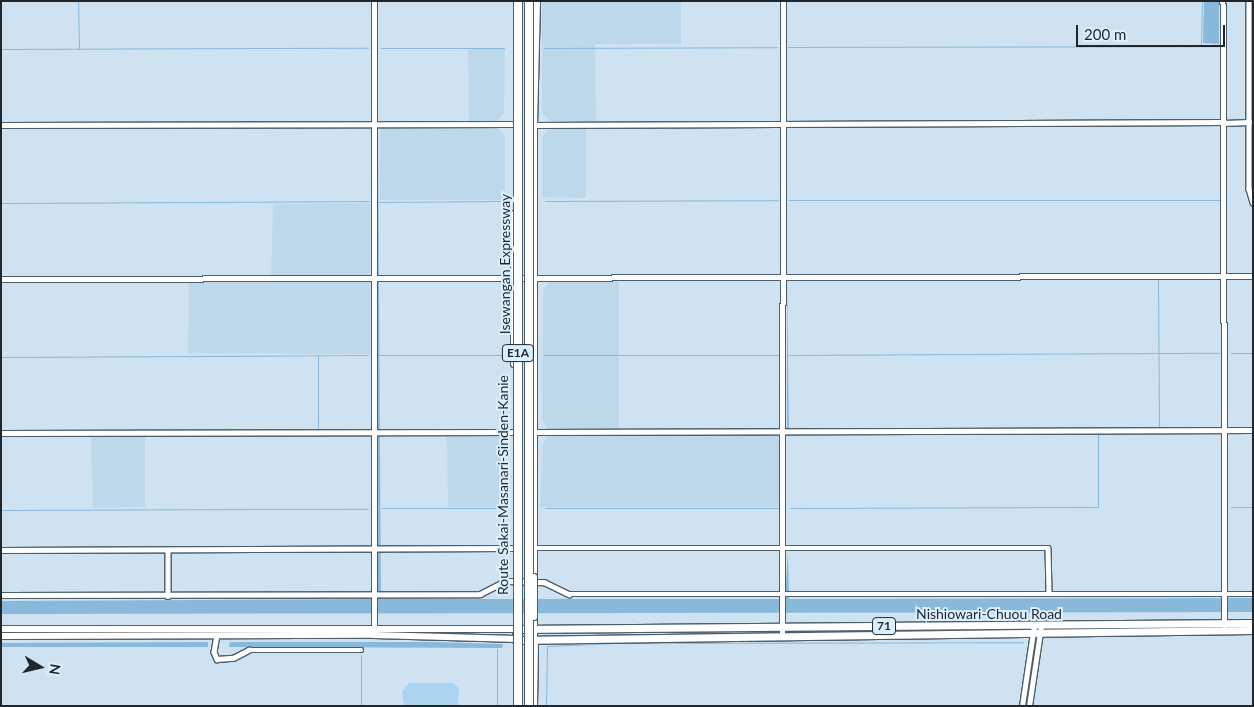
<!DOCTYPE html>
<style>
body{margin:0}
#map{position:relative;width:1254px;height:707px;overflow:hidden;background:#cee2f1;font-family:Lato,sans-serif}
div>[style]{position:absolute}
.built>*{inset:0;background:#bdd7eb}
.green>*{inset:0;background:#acd4f1}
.water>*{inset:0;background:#88b8da}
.stream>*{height:1px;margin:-0.5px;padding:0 0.5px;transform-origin:0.5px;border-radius:0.5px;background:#88b8da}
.roads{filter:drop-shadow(1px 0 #4c5e6b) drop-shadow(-1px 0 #4c5e6b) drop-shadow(0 1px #4c5e6b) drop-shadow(0 -1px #4c5e6b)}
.street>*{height:4.5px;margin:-2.25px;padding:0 2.25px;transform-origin:2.25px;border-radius:2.25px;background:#fff}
.secondary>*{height:6px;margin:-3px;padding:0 3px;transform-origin:3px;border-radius:3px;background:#fff}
.primary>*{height:7px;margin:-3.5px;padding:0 3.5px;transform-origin:3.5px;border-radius:3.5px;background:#fff}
.bridges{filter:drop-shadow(1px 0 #4c5e6b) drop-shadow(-1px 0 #4c5e6b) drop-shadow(0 1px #4c5e6b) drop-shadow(0 -1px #4c5e6b)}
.secondary-bridge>*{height:6px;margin:-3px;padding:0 3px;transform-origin:3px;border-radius:3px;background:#fff}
.highway-bridge>*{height:8px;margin:-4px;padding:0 4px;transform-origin:4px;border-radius:4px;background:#fff}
span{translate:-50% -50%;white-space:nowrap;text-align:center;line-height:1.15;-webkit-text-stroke:4px #dbefff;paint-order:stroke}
.shield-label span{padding:1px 4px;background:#dbefff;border:1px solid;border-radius:4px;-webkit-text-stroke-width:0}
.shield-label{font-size:12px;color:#1f272c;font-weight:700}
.street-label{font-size:14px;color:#1f272c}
.frame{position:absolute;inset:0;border:2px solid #1f272c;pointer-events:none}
.north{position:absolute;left:15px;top:642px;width:50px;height:50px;-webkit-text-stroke:4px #dbefff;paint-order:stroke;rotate:99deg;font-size:14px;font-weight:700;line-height:20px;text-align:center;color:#1f272c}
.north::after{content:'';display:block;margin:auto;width:18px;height:22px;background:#1f272c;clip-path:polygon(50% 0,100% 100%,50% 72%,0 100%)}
.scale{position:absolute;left:1076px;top:25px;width:149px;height:22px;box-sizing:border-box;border:2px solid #1f272c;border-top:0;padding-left:6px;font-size:15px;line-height:18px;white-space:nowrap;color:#1f272c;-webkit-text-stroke:4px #dbefff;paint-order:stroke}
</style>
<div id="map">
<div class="built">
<div style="clip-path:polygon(542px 1px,681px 1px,681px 44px,595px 44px,596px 121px,550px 121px,542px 112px)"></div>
<div style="clip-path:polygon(468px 49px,505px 49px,504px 112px,497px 122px,469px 123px)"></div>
<div style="clip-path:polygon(380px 127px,497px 127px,505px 137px,505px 200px,380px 200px)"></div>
<div style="clip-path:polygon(550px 127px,586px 127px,586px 198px,542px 197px,542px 137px)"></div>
<div style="clip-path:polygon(370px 203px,370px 354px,188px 353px,189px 282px,271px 282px,273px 204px)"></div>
<div style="clip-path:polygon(550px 281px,619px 281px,619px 430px,549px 430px,542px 419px,543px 290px)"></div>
<div style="clip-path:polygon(501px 434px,507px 443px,507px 507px,448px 507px,447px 435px)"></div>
<div style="clip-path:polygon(548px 434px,779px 434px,780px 507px,540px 507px,543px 444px)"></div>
<div style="clip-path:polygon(145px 435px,145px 507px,93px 508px,91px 436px)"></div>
</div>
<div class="green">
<div style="clip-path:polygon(409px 683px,454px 683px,459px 688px,458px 706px,404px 706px,402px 691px)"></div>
</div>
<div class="water">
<div style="clip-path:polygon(1204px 1px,1219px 1px,1219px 44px,1203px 43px)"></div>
<div style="clip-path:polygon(378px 128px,381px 599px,785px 599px,788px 551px,789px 599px,1253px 598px,1253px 612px,1px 614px,1px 601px,378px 599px)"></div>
<div style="clip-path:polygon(787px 279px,789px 429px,787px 429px)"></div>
<div style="clip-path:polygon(208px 642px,208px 647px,1px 647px,1px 643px)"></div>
<div style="clip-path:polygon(230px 642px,432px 642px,503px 644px,502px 648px,229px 647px)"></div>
</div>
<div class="stream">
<div style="left:78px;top:1px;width:47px;rotate:88.8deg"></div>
<div style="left:1201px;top:44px;width:43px;rotate:-88.7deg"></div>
<div style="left:788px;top:47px;width:431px;rotate:-0.1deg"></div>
<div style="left:381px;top:48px;width:123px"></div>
<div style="left:544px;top:48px;width:233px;rotate:-0.2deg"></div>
<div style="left:1px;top:49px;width:367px;rotate:-0.2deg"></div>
<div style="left:789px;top:200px;width:431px"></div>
<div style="left:545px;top:201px;width:233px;rotate:-0.2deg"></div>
<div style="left:379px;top:202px;width:124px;rotate:-0.5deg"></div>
<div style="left:1px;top:203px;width:368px;rotate:-0.3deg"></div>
<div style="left:1158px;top:280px;width:146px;rotate:89.6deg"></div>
<div style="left:1231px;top:353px;width:22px"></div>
<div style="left:379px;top:355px;width:124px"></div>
<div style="left:544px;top:355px;width:234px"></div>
<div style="left:788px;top:355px;width:431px;rotate:-0.3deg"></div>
<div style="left:1px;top:357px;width:367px;rotate:-0.3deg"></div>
<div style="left:318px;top:430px;width:75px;rotate:-90deg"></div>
<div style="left:1231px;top:507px;width:22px"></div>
<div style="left:382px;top:508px;width:121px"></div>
<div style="left:545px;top:508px;width:233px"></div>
<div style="left:790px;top:508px;width:308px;rotate:-0.2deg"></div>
<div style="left:1098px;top:507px;width:73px;rotate:-90deg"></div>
<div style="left:1px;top:510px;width:367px;rotate:-0.2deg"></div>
<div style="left:571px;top:591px;width:208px"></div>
<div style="left:790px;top:591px;width:256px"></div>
<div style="left:548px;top:646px;width:67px;rotate:-2.6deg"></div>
<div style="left:615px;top:643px;width:408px;rotate:-0.1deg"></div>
<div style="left:361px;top:655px;width:51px;rotate:90deg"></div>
<div style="left:497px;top:706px;width:57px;rotate:-90deg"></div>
<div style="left:546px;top:706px;width:60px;rotate:-89deg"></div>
</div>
<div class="roads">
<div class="street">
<div style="left:1223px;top:1px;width:624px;rotate:89.82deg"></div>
<div style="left:1249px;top:1px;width:188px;rotate:90deg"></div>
<div style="left:1249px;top:189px;width:14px;rotate:73deg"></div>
<div style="left:1224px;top:123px;width:25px;rotate:-2deg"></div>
<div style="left:1px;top:125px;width:515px;rotate:-0.11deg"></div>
<div style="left:534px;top:125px;width:690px;rotate:-0.25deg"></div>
<div style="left:1px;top:279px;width:1252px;rotate:-0.14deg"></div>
<div style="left:534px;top:432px;width:719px;rotate:-0.16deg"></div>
<div style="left:1px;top:433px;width:514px;rotate:-0.11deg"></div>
<div style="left:534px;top:548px;width:514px"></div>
<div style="left:1048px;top:548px;width:45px;rotate:88.7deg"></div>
<div style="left:1px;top:550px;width:515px;rotate:-0.22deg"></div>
<div style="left:168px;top:550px;width:46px;rotate:90deg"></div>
<div style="left:1px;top:595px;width:479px;rotate:-0.1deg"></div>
<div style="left:480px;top:594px;width:29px;rotate:-27deg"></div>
<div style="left:506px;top:581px;width:38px;rotate:2deg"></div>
<div style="left:544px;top:582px;width:28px;rotate:26deg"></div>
<div style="left:569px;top:594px;width:684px"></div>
<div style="left:374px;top:630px;width:629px;rotate:-90deg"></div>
<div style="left:217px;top:635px;width:17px;rotate:100deg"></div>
<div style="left:214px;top:652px;width:8px;rotate:67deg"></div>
<div style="left:217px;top:659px;width:16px;rotate:-4deg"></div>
<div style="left:233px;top:658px;width:18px;rotate:-27deg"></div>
<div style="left:249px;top:650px;width:112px"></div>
<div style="left:782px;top:635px;width:634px;rotate:-89.91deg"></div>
<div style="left:1022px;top:706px;width:81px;rotate:-81.5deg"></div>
<div style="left:1029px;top:706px;width:81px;rotate:-81.5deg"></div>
</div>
<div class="secondary">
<div style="left:514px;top:364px;width:150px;rotate:-90deg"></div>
<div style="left:534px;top:577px;width:452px;rotate:-90deg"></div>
<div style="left:534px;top:125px;width:124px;rotate:-88.6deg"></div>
<div style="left:1px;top:629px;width:515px"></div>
<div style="left:1px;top:636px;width:373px;rotate:-0.2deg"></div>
<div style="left:374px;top:635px;width:142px;rotate:1.6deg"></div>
<div style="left:516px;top:639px;width:6px;rotate:-90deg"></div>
<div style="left:534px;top:640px;width:23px;rotate:-90deg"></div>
</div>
<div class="primary">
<div style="left:516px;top:629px;width:737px;rotate:-0.47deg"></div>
<div style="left:516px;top:640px;width:737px;rotate:-0.78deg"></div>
<div style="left:533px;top:706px;width:66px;rotate:-89.1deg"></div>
</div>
</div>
<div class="bridges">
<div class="secondary-bridge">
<div style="left:534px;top:577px;width:40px;rotate:90deg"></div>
</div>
<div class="highway-bridge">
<div style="left:518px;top:1px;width:705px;rotate:90deg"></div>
<div style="left:529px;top:1px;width:705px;rotate:90deg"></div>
</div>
</div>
<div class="shield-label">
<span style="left:518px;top:353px">E1A</span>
<span style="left:884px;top:626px">71</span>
</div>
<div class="street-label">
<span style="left:505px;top:264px;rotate:-90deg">Isewangan Expressway</span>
<span style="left:503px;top:485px;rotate:-90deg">Route Sakai-Masanari-Sinden-Kanie</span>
<span style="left:989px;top:614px">Nishiowari-Chuou Road</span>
</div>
<div class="frame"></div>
<div class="north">N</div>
<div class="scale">200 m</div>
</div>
